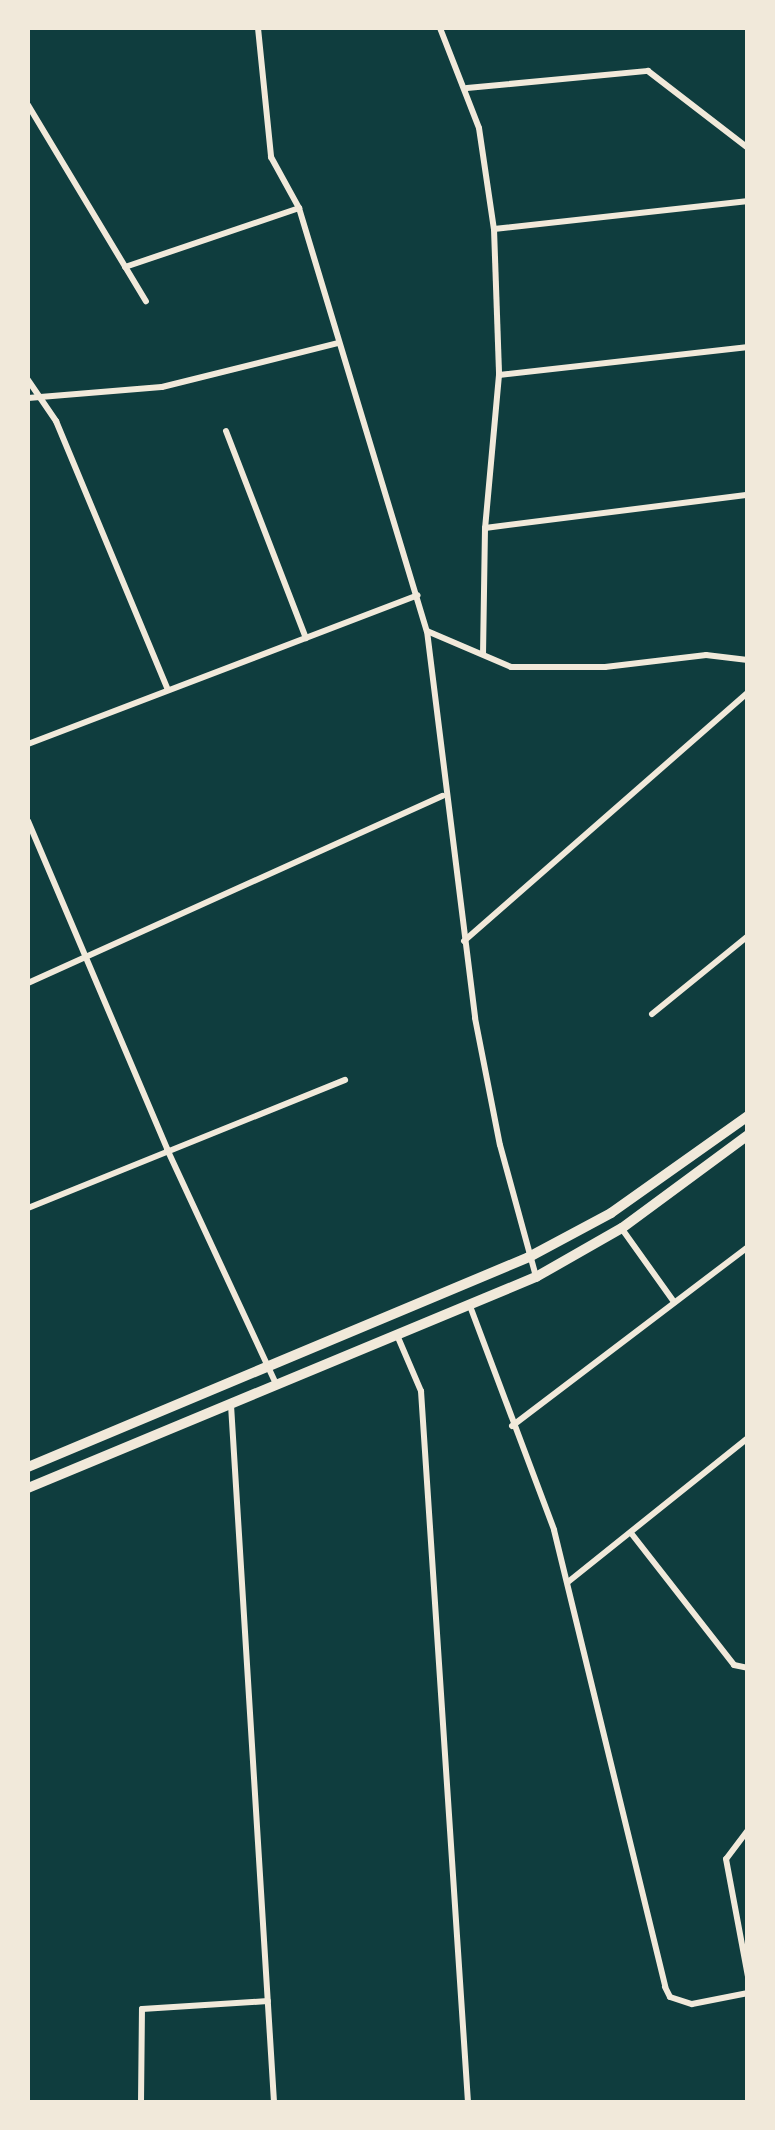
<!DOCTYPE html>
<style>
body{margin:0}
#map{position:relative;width:775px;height:2130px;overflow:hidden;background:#0f3d3e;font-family:Commissioner,sans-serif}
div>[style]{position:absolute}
.minor>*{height:6px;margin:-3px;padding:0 3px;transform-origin:3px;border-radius:3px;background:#f1e9da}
.primary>*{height:10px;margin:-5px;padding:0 5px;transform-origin:5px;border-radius:5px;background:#f1e9da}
span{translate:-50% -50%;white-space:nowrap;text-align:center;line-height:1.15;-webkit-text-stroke:8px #f1e9da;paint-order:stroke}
.frame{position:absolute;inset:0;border:30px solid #f1e9da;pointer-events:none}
</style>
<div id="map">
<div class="minor">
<div style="left:258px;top:28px;width:130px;rotate:84.2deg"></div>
<div style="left:271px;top:157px;width:58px;rotate:61.2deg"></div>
<div style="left:299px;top:208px;width:442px;rotate:73.2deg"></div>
<div style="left:427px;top:631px;width:390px;rotate:82.9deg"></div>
<div style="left:475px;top:1018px;width:129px;rotate:78.9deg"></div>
<div style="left:500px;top:1145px;width:137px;rotate:74.7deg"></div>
<div style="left:440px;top:28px;width:107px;rotate:68.7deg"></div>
<div style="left:479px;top:128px;width:102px;rotate:81.6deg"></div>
<div style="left:494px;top:229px;width:146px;rotate:88deg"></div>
<div style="left:499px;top:375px;width:154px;rotate:95.2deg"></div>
<div style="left:485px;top:528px;width:125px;rotate:90.9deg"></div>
<div style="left:467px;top:88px;width:182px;rotate:-5.4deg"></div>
<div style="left:648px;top:71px;width:126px;rotate:37.6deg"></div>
<div style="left:28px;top:105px;width:229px;rotate:59deg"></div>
<div style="left:494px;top:229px;width:256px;rotate:-6.3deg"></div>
<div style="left:125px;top:267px;width:184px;rotate:-18.7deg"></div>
<div style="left:499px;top:375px;width:251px;rotate:-6.4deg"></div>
<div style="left:28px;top:380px;width:50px;rotate:55.7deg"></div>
<div style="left:56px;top:421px;width:291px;rotate:67.4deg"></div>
<div style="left:28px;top:398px;width:134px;rotate:-4.7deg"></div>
<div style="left:162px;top:387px;width:181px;rotate:-14deg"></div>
<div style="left:226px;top:431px;width:222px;rotate:68.9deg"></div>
<div style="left:485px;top:528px;width:265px;rotate:-7.2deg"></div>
<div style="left:427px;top:631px;width:91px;rotate:23.2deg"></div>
<div style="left:511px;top:667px;width:94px"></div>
<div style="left:605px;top:667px;width:102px;rotate:-6.8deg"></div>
<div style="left:706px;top:655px;width:42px;rotate:6.8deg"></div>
<div style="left:28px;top:744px;width:417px;rotate:-20.9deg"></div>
<div style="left:28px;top:821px;width:356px;rotate:67deg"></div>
<div style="left:167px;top:1149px;width:259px;rotate:65.1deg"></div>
<div style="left:464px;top:941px;width:378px;rotate:-41.2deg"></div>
<div style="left:28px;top:983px;width:455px;rotate:-24.3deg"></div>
<div style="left:652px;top:1014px;width:124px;rotate:-39.1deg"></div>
<div style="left:28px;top:1208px;width:342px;rotate:-22deg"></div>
<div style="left:622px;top:1229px;width:90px;rotate:54.5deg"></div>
<div style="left:470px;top:1306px;width:239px;rotate:69.4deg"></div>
<div style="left:554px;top:1530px;width:470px;rotate:76.3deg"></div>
<div style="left:665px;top:1987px;width:11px;rotate:63deg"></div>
<div style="left:670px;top:1997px;width:23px;rotate:18deg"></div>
<div style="left:692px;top:2004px;width:57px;rotate:-11.1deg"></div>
<div style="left:397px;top:1335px;width:61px;rotate:66.8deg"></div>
<div style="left:421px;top:1391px;width:713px;rotate:86.22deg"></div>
<div style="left:231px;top:1405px;width:698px;rotate:86.47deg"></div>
<div style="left:512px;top:1426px;width:296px;rotate:-37.2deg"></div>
<div style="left:631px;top:1533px;width:167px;rotate:52deg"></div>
<div style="left:734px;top:1665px;width:14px;rotate:12deg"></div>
<div style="left:568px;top:1582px;width:231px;rotate:-38.7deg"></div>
<div style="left:748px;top:1830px;width:36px;rotate:127deg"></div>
<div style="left:726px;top:1859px;width:120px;rotate:79.4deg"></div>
<div style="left:141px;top:2102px;width:93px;rotate:-89.4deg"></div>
<div style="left:142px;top:2009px;width:126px;rotate:-3.6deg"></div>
</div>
<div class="primary">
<div style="left:28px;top:1467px;width:543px;rotate:-22.74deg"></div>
<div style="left:529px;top:1257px;width:93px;rotate:-28.2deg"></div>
<div style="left:611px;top:1213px;width:168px;rotate:-35.3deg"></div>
<div style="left:28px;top:1488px;width:550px;rotate:-22.56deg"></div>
<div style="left:536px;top:1277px;width:99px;rotate:-29.7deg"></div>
<div style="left:622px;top:1228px;width:157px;rotate:-36.4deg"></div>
</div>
<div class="frame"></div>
</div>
